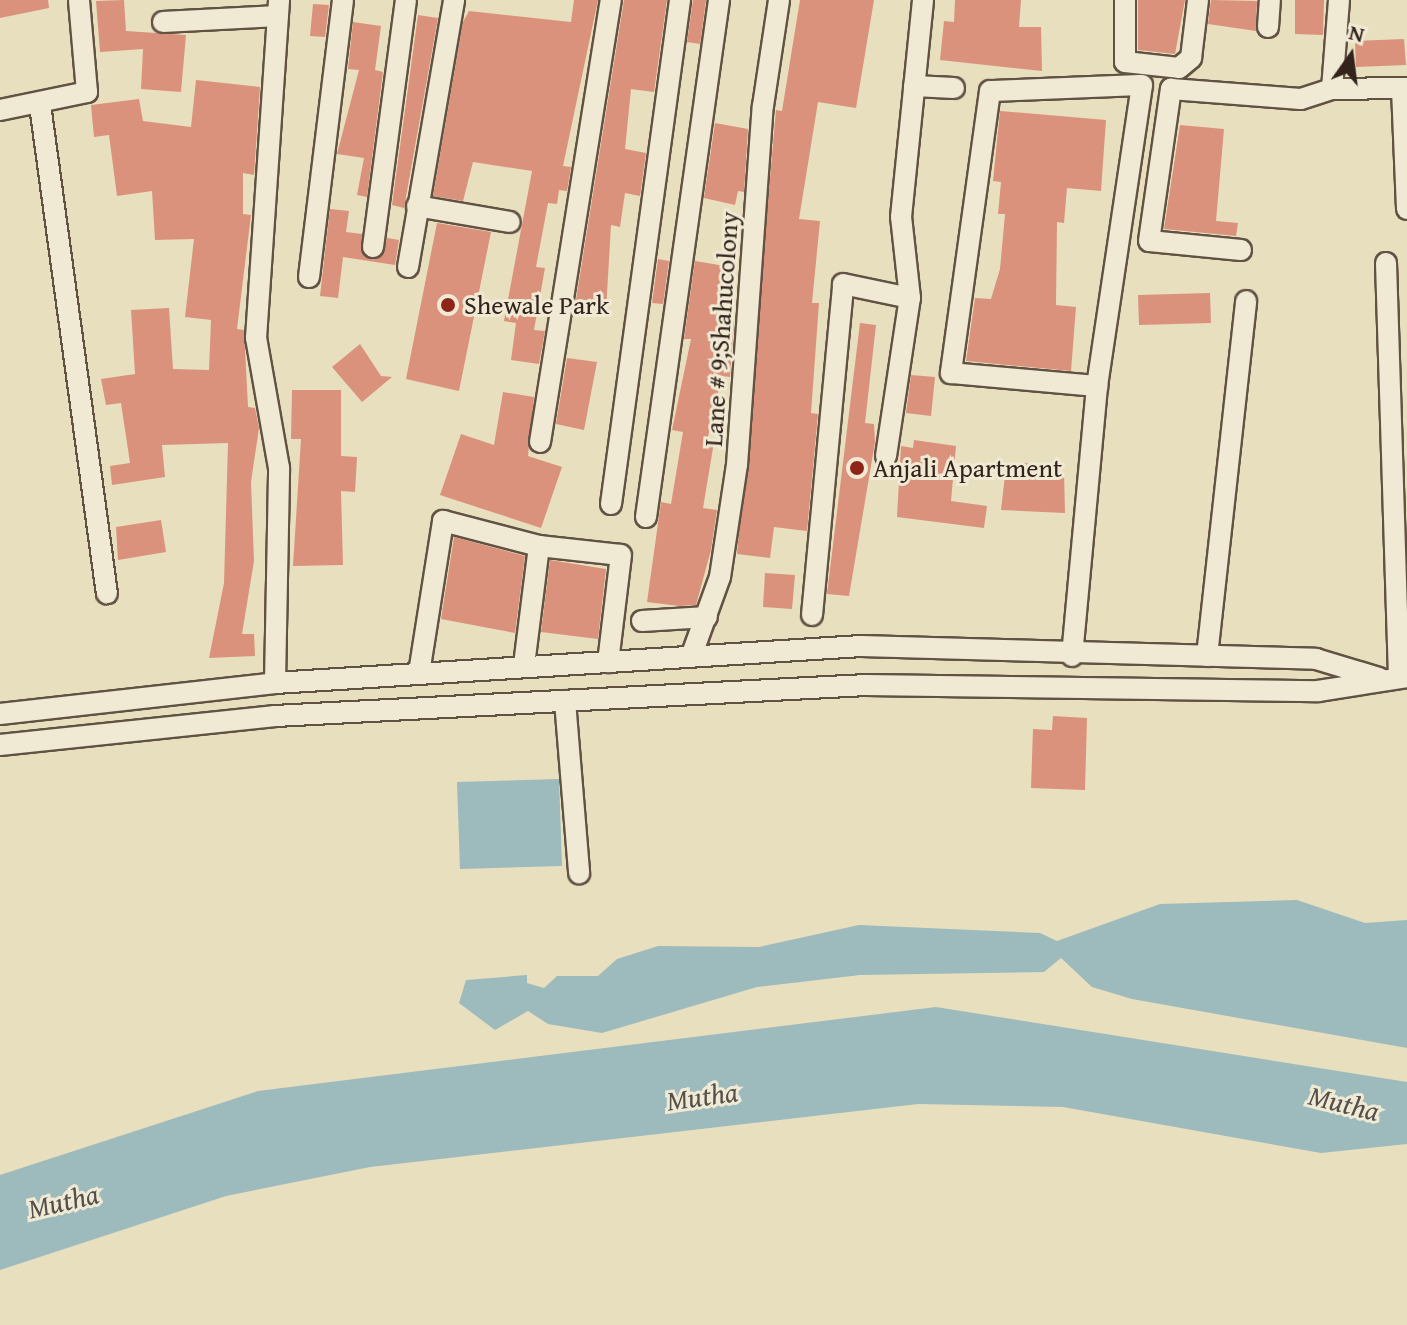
<!DOCTYPE html>
<style>
body{margin:0}
#map{position:relative;width:1407px;height:1325px;overflow:hidden;background:#e8dfbe;font-family:"Gentium Book Plus",serif}
div>[style]{position:absolute}
.water>*{inset:0;background:#9dbabd}
.building>*{inset:0;background:#da927c}
.roads{filter:drop-shadow(2px 0 #615244) drop-shadow(-2px 0 #615244) drop-shadow(0 2px #615244) drop-shadow(0 -2px #615244)}
.minor>*{height:20px;margin:-10px;padding:0 10px;transform-origin:10px;border-radius:10px;background:#f0ead5}
.dots>*{width:22px;height:22px;translate:-50% -50%;box-sizing:border-box;border:4px solid #f0ead5;border-radius:50%}
span{translate:-50% -50%;white-space:nowrap;text-align:center;line-height:1.15;-webkit-text-stroke:6px #f0ead5;paint-order:stroke}
.poi-label{font-size:26px;color:#34231c}
.left{translate:0 -50%;text-align:left}
.street-label{font-size:26px;color:#34231c}
.water-label{font-size:28px;color:#54504c;font-style:italic}
.north{position:absolute;left:1311px;top:16px;width:80px;height:80px;-webkit-text-stroke:6px #f0ead5;paint-order:stroke;rotate:14deg;font-size:22px;font-weight:700;line-height:32px;text-align:center;color:#34231c}
.north::after{content:'';display:block;margin:auto;width:28px;height:36px;background:#34231c;clip-path:polygon(50% 0,100% 100%,50% 72%,0 100%)}
</style>
<div id="map">
<div class="water">
<div style="clip-path:polygon(559px 779px,562px 866px,460px 869px,457px 782px)"></div>
<div style="clip-path:polygon(1297px 900px,1365px 923px,1407px 920px,1407px 1048px,1132px 999px,1092px 987px,1061px 958px,1044px 972px,860px 975px,757px 987px,602px 1033px,548px 1024px,528px 1011px,495px 1030px,459px 1003px,466px 980px,527px 975px,527px 983px,544px 988px,557px 976px,598px 976px,617px 959px,658px 946px,759px 947px,859px 925px,1040px 933px,1057px 941px,1160px 904px)"></div>
<div style="clip-path:polygon(936px 1007px,1407px 1082px,1407px 1144px,1321px 1153px,1063px 1107px,918px 1104px,370px 1167px,226px 1196px,0 1270px,0 1175px,258px 1091px)"></div>
</div>
<div class="building">
<div style="clip-path:polygon(0 0,48px 0,49px 8px,0 18px)"></div>
<div style="clip-path:polygon(124px 0,126px 31px,186px 35px,181px 92px,141px 89px,143px 49px,100px 52px,96px 1px)"></div>
<div style="clip-path:polygon(574px 0,598px 0,563px 166px,571px 167px,567px 191px,559px 190px,557px 204px,548px 203px,536px 267px,545px 268px,534px 330px,545px 331px,539px 364px,511px 360px,516px 323px,504px 321px,532px 171px,473px 162px,463px 201px,433px 196px,463px 22px,469px 11px,571px 22px)"></div>
<div style="clip-path:polygon(624px 0,667px 0,654px 92px,631px 89px,625px 149px,646px 153px,640px 196px,625px 193px,620px 227px,611px 225px,606px 311px,575px 306px)"></div>
<div style="clip-path:polygon(693px 0,706px 0,700px 44px,687px 42px)"></div>
<div style="clip-path:polygon(800px 0,874px 0,856px 108px,818px 102px,799px 219px,820px 221px,812px 303px,819px 303px,811px 413px,818px 414px,807px 531px,774px 527px,770px 558px,737px 554px,776px 110px,782px 111px)"></div>
<div style="clip-path:polygon(955px 0,1021px 0,1019px 27px,1041px 27px,1042px 71px,940px 60px,944px 21px,954px 22px)"></div>
<div style="clip-path:polygon(1138px 0,1185px 0,1175px 54px,1138px 50px)"></div>
<div style="clip-path:polygon(1211px 0,1257px 1px,1256px 31px,1208px 24px)"></div>
<div style="clip-path:polygon(1295px 0,1324px 0,1323px 35px,1295px 34px)"></div>
<div style="clip-path:polygon(313px 4px,329px 5px,325px 37px,310px 36px)"></div>
<div style="clip-path:polygon(418px 15px,438px 18px,404px 208px,392px 205px)"></div>
<div style="clip-path:polygon(353px 22px,381px 26px,375px 70px,383px 72px,367px 197px,357px 195px,364px 158px,337px 154px,359px 70px,348px 69px)"></div>
<div style="clip-path:polygon(1404px 39px,1406px 65px,1356px 67px,1355px 41px)"></div>
<div style="clip-path:polygon(196px 80px,260px 87px,254px 175px,243px 173px,243px 214px,251px 215px,237px 329px,244px 330px,248px 407px,255px 408px,259px 428px,251px 482px,254px 561px,242px 634px,254px 634px,255px 656px,209px 658px,224px 583px,228px 443px,162px 445px,165px 477px,112px 485px,110px 466px,130px 463px,121px 403px,106px 405px,101px 379px,135px 374px,131px 310px,169px 308px,173px 369px,209px 370px,211px 320px,185px 317px,194px 239px,155px 240px,152px 191px,117px 196px,109px 135px,94px 137px,91px 105px,139px 99px,143px 121px,191px 127px)"></div>
<div style="clip-path:polygon(1000px 111px,1106px 120px,1101px 191px,1067px 188px,1064px 223px,1057px 222px,1056px 305px,1076px 307px,1071px 371px,966px 361px,975px 298px,991px 299px,1000px 269px,1005px 214px,998px 214px,1001px 182px,993px 181px)"></div>
<div style="clip-path:polygon(715px 123px,748px 129px,744px 192px,738px 191px,735px 205px,704px 198px)"></div>
<div style="clip-path:polygon(1180px 125px,1224px 129px,1216px 221px,1238px 223px,1236px 236px,1164px 229px)"></div>
<div style="clip-path:polygon(330px 209px,349px 211px,346px 232px,362px 234px,366px 258px,383px 255px,387px 238px,399px 240px,395px 265px,343px 257px,338px 298px,320px 296px)"></div>
<div style="clip-path:polygon(437px 223px,491px 232px,459px 391px,406px 379px)"></div>
<div style="clip-path:polygon(658px 259px,669px 261px,663px 304px,652px 303px)"></div>
<div style="clip-path:polygon(695px 261px,725px 266px,716px 318px,734px 321px,730px 377px,722px 376px,707px 441px,714px 442px,703px 508px,717px 510px,711px 550px,696px 605px,679px 606px,647px 602px,661px 502px,671px 504px,683px 432px,672px 430px,691px 339px,684px 339px)"></div>
<div style="clip-path:polygon(1210px 293px,1211px 323px,1139px 325px,1138px 295px)"></div>
<div style="clip-path:polygon(860px 323px,876px 325px,865px 423px,874px 424px,875px 442px,849px 596px,827px 594px)"></div>
<div style="clip-path:polygon(360px 344px,381px 376px,392px 377px,362px 402px,332px 367px)"></div>
<div style="clip-path:polygon(567px 358px,597px 362px,584px 430px,556px 424px)"></div>
<div style="clip-path:polygon(911px 375px,935px 377px,931px 416px,906px 413px)"></div>
<div style="clip-path:polygon(292px 390px,341px 390px,341px 456px,357px 457px,355px 492px,341px 491px,343px 565px,293px 566px,301px 439px,291px 439px)"></div>
<div style="clip-path:polygon(503px 392px,534px 397px,528px 456px,562px 467px,541px 528px,440px 495px,461px 434px,494px 445px)"></div>
<div style="clip-path:polygon(914px 440px,956px 446px,951px 501px,987px 506px,984px 528px,897px 517px,901px 446px,913px 448px)"></div>
<div style="clip-path:polygon(1021px 462px,1064px 472px,1065px 513px,1001px 510px,1005px 475px)"></div>
<div style="clip-path:polygon(161px 520px,166px 552px,118px 560px,116px 527px)"></div>
<div style="clip-path:polygon(454px 537px,525px 556px,515px 633px,441px 619px)"></div>
<div style="clip-path:polygon(550px 560px,606px 569px,598px 639px,541px 632px)"></div>
<div style="clip-path:polygon(765px 573px,795px 575px,792px 609px,763px 607px)"></div>
<div style="clip-path:polygon(1053px 716px,1087px 718px,1085px 790px,1031px 788px,1033px 729px,1052px 730px)"></div>
</div>
<div class="roads">
<div class="minor">
<div style="left:1125px;top:0;width:62px;rotate:90deg"></div>
<div style="left:1125px;top:62px;width:54px;rotate:6.3deg"></div>
<div style="left:1179px;top:68px;width:16px;rotate:-40deg"></div>
<div style="left:1191px;top:58px;width:58px;rotate:-83.1deg"></div>
<div style="left:163px;top:22px;width:115px;rotate:-3deg"></div>
<div style="left:1268px;top:27px;width:27px;rotate:-86deg"></div>
<div style="left:914px;top:86px;width:40px;rotate:2.9deg"></div>
<div style="left:1332px;top:89px;width:89px;rotate:-85.5deg"></div>
<div style="left:1402px;top:89px;width:120px;rotate:87.6deg"></div>
<div style="left:40px;top:105px;width:493px;rotate:82.2deg"></div>
<div style="left:0;top:110px;width:89px;rotate:-11.7deg"></div>
<div style="left:87px;top:92px;width:92px;rotate:-95deg"></div>
<div style="left:417px;top:206px;width:94px;rotate:9.8deg"></div>
<div style="left:373px;top:247px;width:249px;rotate:-82.4deg"></div>
<div style="left:1241px;top:250px;width:92px;rotate:-174.4deg"></div>
<div style="left:1149px;top:241px;width:154px;rotate:-81.8deg"></div>
<div style="left:1171px;top:89px;width:130px;rotate:4.4deg"></div>
<div style="left:1301px;top:99px;width:33px;rotate:-18deg"></div>
<div style="left:1332px;top:89px;width:75px;rotate:-0.8deg"></div>
<div style="left:1386px;top:263px;width:415px;rotate:88.2deg"></div>
<div style="left:408px;top:267px;width:271px;rotate:-80.2deg"></div>
<div style="left:309px;top:277px;width:279px;rotate:-83deg"></div>
<div style="left:540px;top:442px;width:448px;rotate:-80.9deg"></div>
<div style="left:886px;top:456px;width:160px;rotate:-81.4deg"></div>
<div style="left:910px;top:298px;width:81px;rotate:-96.3deg"></div>
<div style="left:901px;top:217px;width:218px;rotate:-84.2deg"></div>
<div style="left:611px;top:504px;width:509px;rotate:-82.2deg"></div>
<div style="left:646px;top:517px;width:522px;rotate:-81.96deg"></div>
<div style="left:812px;top:615px;width:332px;rotate:-84.6deg"></div>
<div style="left:843px;top:284px;width:68px;rotate:11.8deg"></div>
<div style="left:642px;top:621px;width:65px;rotate:-3.5deg"></div>
<div style="left:1072px;top:656px;width:271px;rotate:-84.7deg"></div>
<div style="left:1097px;top:386px;width:304px;rotate:-81.5deg"></div>
<div style="left:1142px;top:85px;width:152px;rotate:177.7deg"></div>
<div style="left:990px;top:91px;width:285px;rotate:97.9deg"></div>
<div style="left:951px;top:373px;width:147px;rotate:5.1deg"></div>
<div style="left:1207px;top:656px;width:357px;rotate:-83.7deg"></div>
<div style="left:691px;top:657px;width:85px;rotate:-70.1deg"></div>
<div style="left:720px;top:577px;width:113px;rotate:-81.4deg"></div>
<div style="left:737px;top:465px;width:360px;rotate:-85.9deg"></div>
<div style="left:763px;top:106px;width:107px;rotate:-81.4deg"></div>
<div style="left:524px;top:665px;width:120px;rotate:-82.8deg"></div>
<div style="left:419px;top:673px;width:154px;rotate:-81deg"></div>
<div style="left:443px;top:521px;width:99px;rotate:14.6deg"></div>
<div style="left:539px;top:546px;width:82px;rotate:6.3deg"></div>
<div style="left:621px;top:555px;width:108px;rotate:96.9deg"></div>
<div style="left:275px;top:683px;width:215px;rotate:-88.9deg"></div>
<div style="left:279px;top:468px;width:132px;rotate:-100deg"></div>
<div style="left:256px;top:338px;width:339px;rotate:-86.1deg"></div>
<div style="left:565px;top:701px;width:173px;rotate:85.3deg"></div>
<div style="left:0;top:714px;width:277px;rotate:-6.4deg"></div>
<div style="left:275px;top:683px;width:587px;rotate:-3.61deg"></div>
<div style="left:861px;top:646px;width:455px;rotate:1.6deg"></div>
<div style="left:1316px;top:659px;width:66px;rotate:16.8deg"></div>
<div style="left:0;top:745px;width:277px;rotate:-6deg"></div>
<div style="left:275px;top:716px;width:592px;rotate:-3deg"></div>
<div style="left:866px;top:685px;width:452px;rotate:0.8deg"></div>
<div style="left:1318px;top:691px;width:90px;rotate:-8.9deg"></div>
</div>
</div>
<div class="dots">
<div style="left:448px;top:305px;background:#8f2418"></div>
<div style="left:857px;top:468px;background:#8f2418"></div>
</div>
<div class="poi-label">
<span class="left" style="left:464px;top:305px">Shewale Park</span>
<span class="left" style="left:873px;top:468px">Anjali Apartment</span>
</div>
<div class="street-label">
<span style="left:721px;top:329px;rotate:-86deg">Lane # 9;Shahucolony</span>
</div>
<div class="water-label">
<span style="left:702px;top:1096px;rotate:-8deg">Mutha</span>
<span style="left:1344px;top:1103px;rotate:14deg">Mutha</span>
<span style="left:63px;top:1201px;rotate:-13deg">Mutha</span>
</div>
<div class="north">N</div>
</div>
